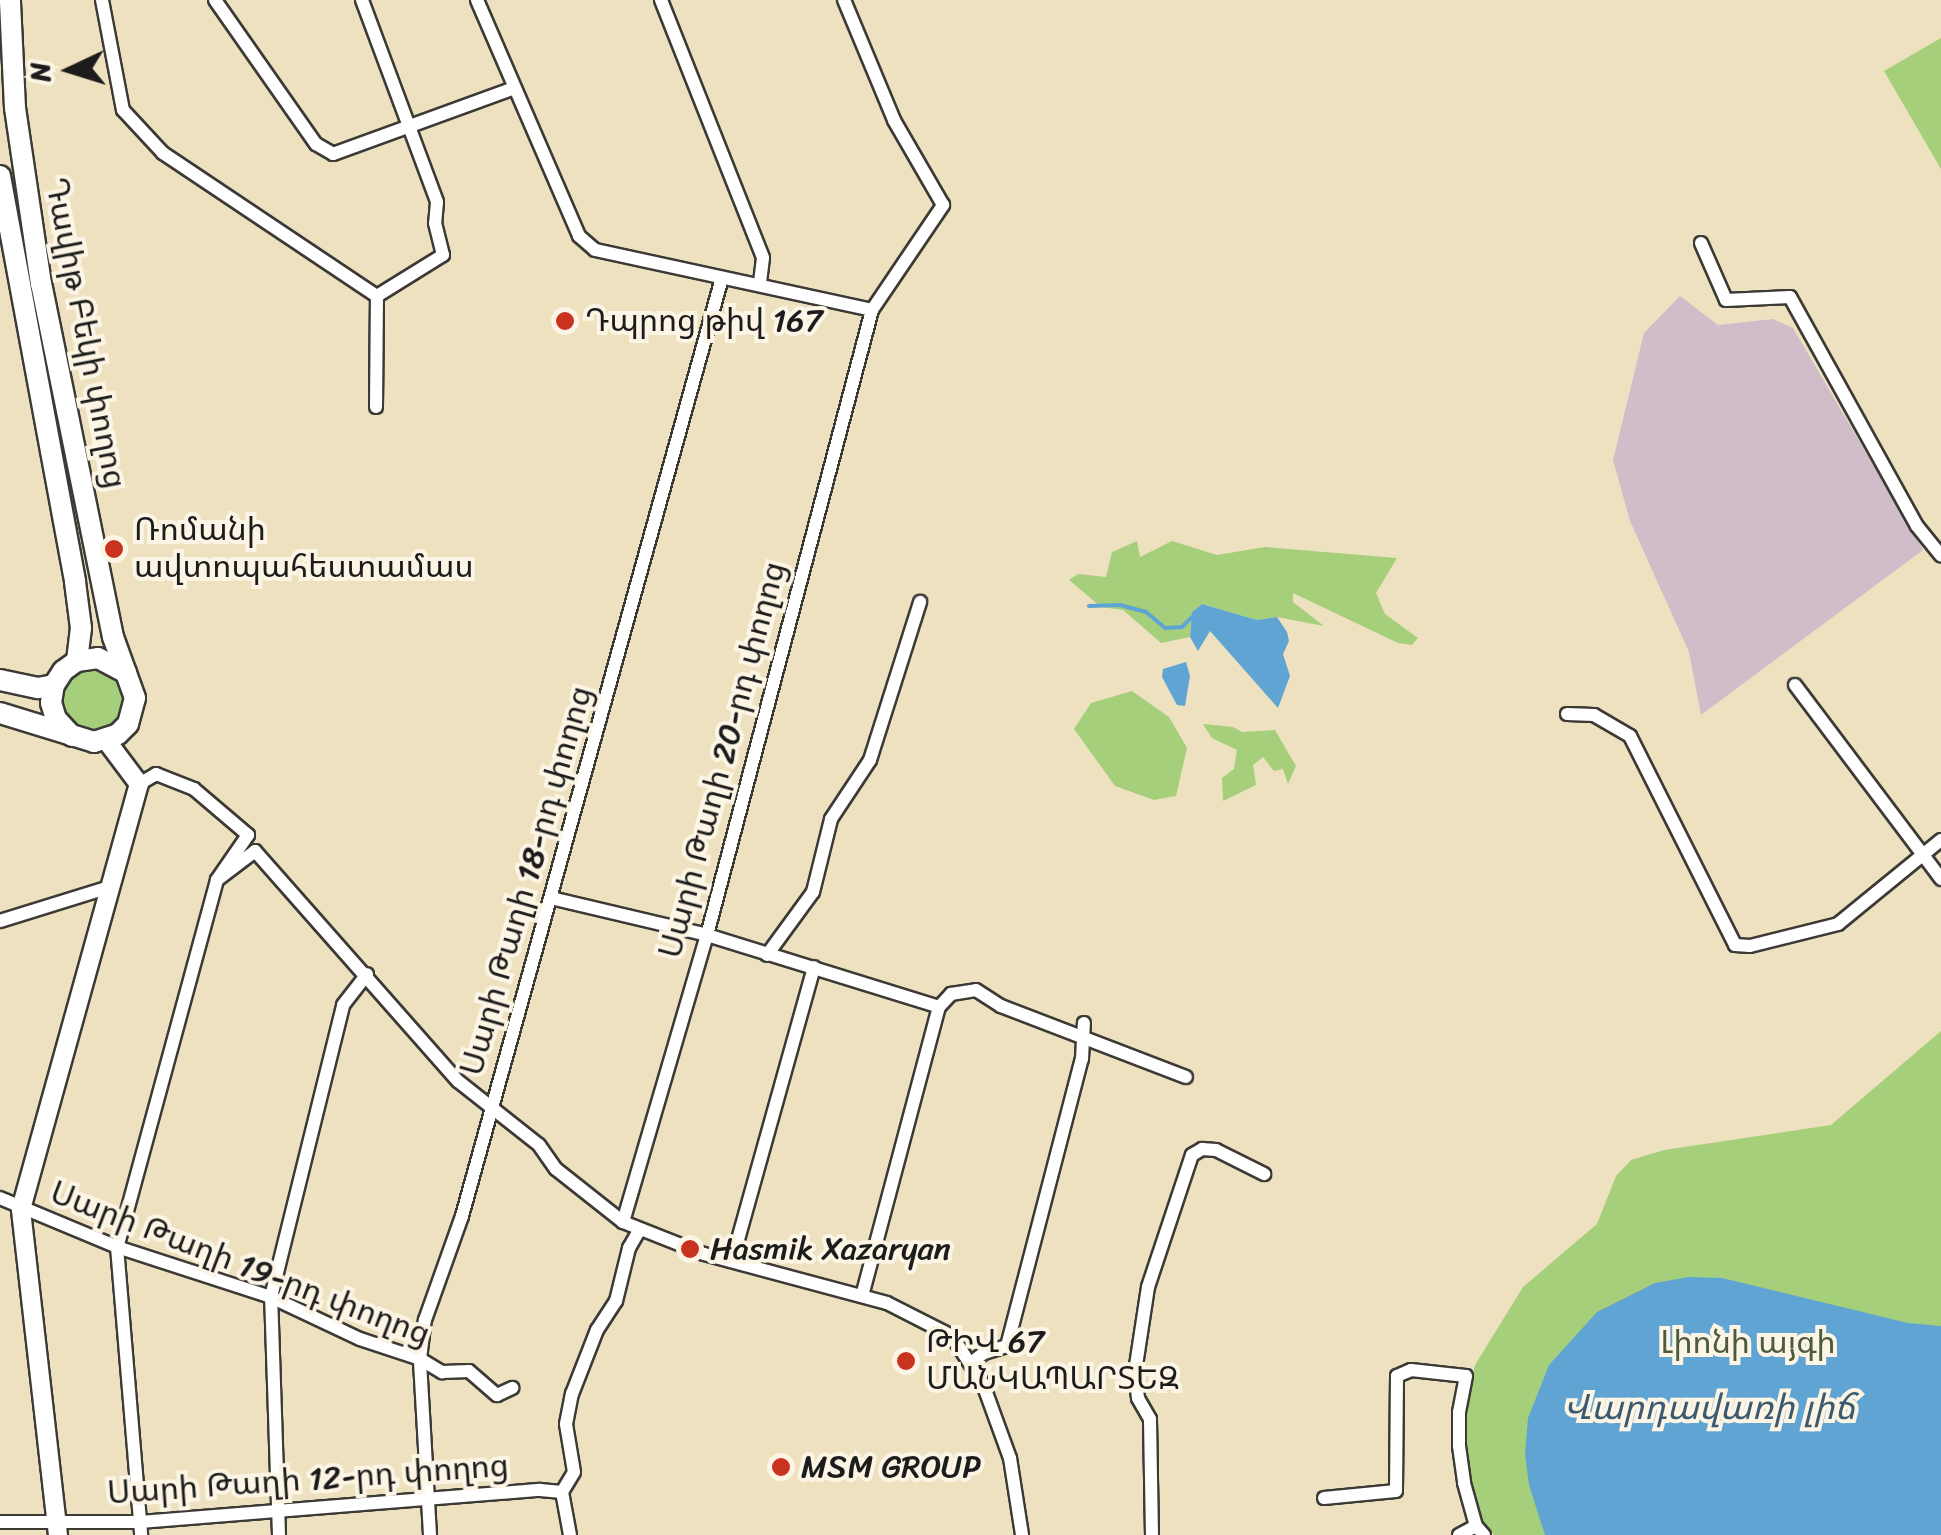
<!DOCTYPE html>
<meta charset="utf-8">
<style>
body{margin:0}
#map{position:relative;width:1941px;height:1535px;overflow:hidden;background:#eee1c0;font-family:Sriracha,"Noto Sans Armenian",sans-serif}
div>[style]{position:absolute}
.industrial>*{inset:0;background:#d1bdc9}
.green>*{inset:0;background:#a5cf7b}
.round{border-radius:50%}
.water>*{inset:0;background:#60a4d4}
.stream>*{height:4px;margin:-2px;padding:0 2px;transform-origin:2px;border-radius:2px;background:#60a4d4}
.roads{filter:drop-shadow(2px 0 #3c3a35) drop-shadow(-2px 0 #3c3a35) drop-shadow(0 2px #3c3a35) drop-shadow(0 -2px #3c3a35)}
.street>*{height:12px;margin:-6px;padding:0 6px;transform-origin:6px;border-radius:6px;background:#fff}
.secondary>*{height:18px;margin:-9px;padding:0 9px;transform-origin:9px;border-radius:9px;background:#fff}
.primary>*{height:20px;margin:-10px;padding:0 10px;transform-origin:10px;border-radius:10px;background:#fff}
.dots>*{width:28px;height:28px;translate:-50% -50%;box-sizing:border-box;border:5px solid #fcf5e5;border-radius:50%}
span{translate:-50% -50%;white-space:nowrap;text-align:center;line-height:1.15;-webkit-text-stroke:8px #fcf5e5;paint-order:stroke}
.poi-label{font-size:32px;color:#1c1c1c}
.left{translate:0 -50%;text-align:left}
.street-label{font-size:32px;color:#1c1c1c}
.park-label{font-size:32px;color:#4c5b3d}
.water-label{font-size:35px;color:#3b596f;font-style:italic}
.north{position:absolute;left:20px;top:20px;width:100px;height:100px;-webkit-text-stroke:8px #fcf5e5;paint-order:stroke;rotate:266deg;font-size:28px;font-weight:700;line-height:40px;text-align:center;color:#1c1c1c}
.north::after{content:'';display:block;margin:auto;width:35px;height:45px;background:#1c1c1c;clip-path:polygon(50% 0,100% 100%,50% 72%,0 100%)}
</style>
<div id="map">
<div class="industrial">
<div style="clip-path:polygon(1680px 296px,1718px 325px,1773px 319px,1793px 328px,1923px 550px,1701px 715px,1689px 652px,1630px 521px,1613px 460px,1644px 333px)"></div>
</div>
<div class="green">
<div style="clip-path:polygon(1941px 38px,1941px 169px,1884px 71px)"></div>
<div style="clip-path:polygon(1137px 541px,1140px 557px,1172px 541px,1217px 555px,1265px 547px,1397px 558px,1376px 593px,1385px 614px,1418px 638px,1412px 645px,1398px 643px,1293px 593px,1293px 602px,1324px 626px,1277px 617px,1257px 620px,1202px 604px,1192px 612px,1190px 637px,1161px 643px,1123px 610px,1101px 607px,1069px 580px,1078px 574px,1106px 577px,1112px 552px)"></div>
<div class="round" style="left:62px;top:668px;width:64px;height:64px"></div>
<div style="clip-path:polygon(1132px 691px,1169px 717px,1187px 748px,1176px 796px,1154px 800px,1115px 786px,1074px 729px,1091px 703px)"></div>
<div style="clip-path:polygon(1203px 724px,1233px 727px,1242px 732px,1275px 730px,1296px 766px,1288px 784px,1283px 769px,1274px 771px,1263px 757px,1253px 765px,1256px 785px,1223px 801px,1222px 778px,1234px 769px,1237px 750px,1212px 738px)"></div>
<div style="clip-path:polygon(1941px 1031px,1941px 1535px,1494px 1535px,1482px 1519px,1470px 1485px,1464px 1443px,1463px 1414px,1475px 1365px,1523px 1287px,1597px 1224px,1616px 1176px,1631px 1160px,1664px 1150px,1831px 1125px)"></div>
</div>
<div class="water">
<div style="clip-path:polygon(1202px 604px,1257px 620px,1277px 617px,1287px 632px,1289px 641px,1283px 654px,1290px 676px,1278px 708px,1210px 631px,1198px 651px,1190px 637px,1192px 612px)"></div>
<div style="clip-path:polygon(1186px 662px,1190px 676px,1185px 706px,1177px 705px,1162px 677px,1163px 669px)"></div>
<div style="clip-path:polygon(1689px 1277px,1722px 1278px,1908px 1323px,1941px 1326px,1941px 1535px,1545px 1535px,1529px 1485px,1525px 1454px,1528px 1418px,1549px 1365px,1597px 1312px,1655px 1283px)"></div>
</div>
<div class="stream">
<div style="left:1089px;top:606px;width:31px;rotate:-2deg"></div>
<div style="left:1120px;top:605px;width:27px;rotate:15deg"></div>
<div style="left:1146px;top:612px;width:25px;rotate:40deg"></div>
<div style="left:1165px;top:628px;width:17px;rotate:-3deg"></div>
<div style="left:1182px;top:627px;width:14px;rotate:-45deg"></div>
</div>
<div class="roads">
<div class="street">
<div style="left:102px;top:0;width:112px;rotate:79.2deg"></div>
<div style="left:123px;top:110px;width:59px;rotate:47.1deg"></div>
<div style="left:163px;top:153px;width:257px;rotate:33.8deg"></div>
<div style="left:215px;top:0;width:176px;rotate:55deg"></div>
<div style="left:316px;top:144px;width:20px;rotate:30deg"></div>
<div style="left:333px;top:154px;width:193px;rotate:-20deg"></div>
<div style="left:362px;top:0;width:215px;rotate:69.6deg"></div>
<div style="left:437px;top:202px;width:21px;rotate:95deg"></div>
<div style="left:435px;top:223px;width:33px;rotate:76deg"></div>
<div style="left:443px;top:255px;width:78px;rotate:148.2deg"></div>
<div style="left:477px;top:0;width:257px;rotate:66.6deg"></div>
<div style="left:579px;top:236px;width:21px;rotate:41deg"></div>
<div style="left:595px;top:250px;width:283px;rotate:12.2deg"></div>
<div style="left:661px;top:0;width:277px;rotate:68.4deg"></div>
<div style="left:763px;top:258px;width:26px;rotate:97deg"></div>
<div style="left:1701px;top:243px;width:62px;rotate:66.3deg"></div>
<div style="left:1726px;top:300px;width:64px;rotate:-2.7deg"></div>
<div style="left:1790px;top:297px;width:262px;rotate:61deg"></div>
<div style="left:1917px;top:526px;width:38px;rotate:51deg"></div>
<div style="left:376px;top:407px;width:111px;rotate:-89.5deg"></div>
<div style="left:1795px;top:685px;width:243px;rotate:53deg"></div>
<div style="left:1567px;top:714px;width:27px;rotate:2deg"></div>
<div style="left:1594px;top:715px;width:42px;rotate:30.3deg"></div>
<div style="left:1630px;top:736px;width:234px;rotate:63.3deg"></div>
<div style="left:1735px;top:945px;width:15px;rotate:4deg"></div>
<div style="left:1750px;top:946px;width:91px;rotate:-14deg"></div>
<div style="left:1838px;top:924px;width:133px;rotate:-39.2deg"></div>
<div style="left:139px;top:784px;width:20px;rotate:-30deg"></div>
<div style="left:156px;top:774px;width:41px;rotate:21.5deg"></div>
<div style="left:194px;top:789px;width:71px;rotate:40.4deg"></div>
<div style="left:248px;top:835px;width:55px;rotate:124.6deg"></div>
<div style="left:217px;top:880px;width:380px;rotate:105.2deg"></div>
<div style="left:117px;top:1247px;width:289px;rotate:85.2deg"></div>
<div style="left:217px;top:880px;width:48px;rotate:-37.3deg"></div>
<div style="left:255px;top:851px;width:307px;rotate:48.6deg"></div>
<div style="left:458px;top:1081px;width:103px;rotate:38.3deg"></div>
<div style="left:539px;top:1145px;width:29px;rotate:55deg"></div>
<div style="left:556px;top:1169px;width:85px;rotate:38.3deg"></div>
<div style="left:623px;top:1222px;width:87px;rotate:21.6deg"></div>
<div style="left:704px;top:1254px;width:189px;rotate:15deg"></div>
<div style="left:887px;top:1303px;width:73px;rotate:26.9deg"></div>
<div style="left:952px;top:1336px;width:57px;rotate:57.1deg"></div>
<div style="left:983px;top:1384px;width:79px;rotate:70deg"></div>
<div style="left:1010px;top:1458px;width:78px;rotate:81.1deg"></div>
<div style="left:551px;top:898px;width:160px;rotate:13.3deg"></div>
<div style="left:707px;top:935px;width:243px;rotate:17.2deg"></div>
<div style="left:0;top:921px;width:118px;rotate:-17.2deg"></div>
<div style="left:767px;top:955px;width:78px;rotate:-53.9deg"></div>
<div style="left:813px;top:892px;width:75px;rotate:-76.1deg"></div>
<div style="left:831px;top:819px;width:71px;rotate:-56.5deg"></div>
<div style="left:870px;top:760px;width:166px;rotate:-72.4deg"></div>
<div style="left:0;top:1198px;width:127px;rotate:22.7deg"></div>
<div style="left:117px;top:1247px;width:162px;rotate:18deg"></div>
<div style="left:271px;top:1297px;width:98px;rotate:25.3deg"></div>
<div style="left:360px;top:1339px;width:63px;rotate:18.4deg"></div>
<div style="left:420px;top:1359px;width:26px;rotate:31deg"></div>
<div style="left:442px;top:1372px;width:27px;rotate:-2deg"></div>
<div style="left:469px;top:1371px;width:37px;rotate:41deg"></div>
<div style="left:497px;top:1395px;width:17px;rotate:-25deg"></div>
<div style="left:623px;top:1222px;width:299px;rotate:-73.7deg"></div>
<div style="left:707px;top:935px;width:646px;rotate:-75.21deg"></div>
<div style="left:872px;top:310px;width:127px;rotate:-55.9deg"></div>
<div style="left:943px;top:205px;width:98px;rotate:-120deg"></div>
<div style="left:894px;top:120px;width:130px;rotate:-112.6deg"></div>
<div style="left:732px;top:1261px;width:305px;rotate:-74.4deg"></div>
<div style="left:862px;top:1296px;width:299px;rotate:-75.1deg"></div>
<div style="left:939px;top:1007px;width:18px;rotate:-47deg"></div>
<div style="left:951px;top:994px;width:25px;rotate:-9deg"></div>
<div style="left:976px;top:990px;width:30px;rotate:33deg"></div>
<div style="left:1001px;top:1006px;width:198px;rotate:21deg"></div>
<div style="left:972px;top:1362px;width:15px;rotate:-37deg"></div>
<div style="left:984px;top:1353px;width:24px;rotate:-17deg"></div>
<div style="left:1007px;top:1346px;width:297px;rotate:-75.4deg"></div>
<div style="left:1082px;top:1059px;width:36px;rotate:-87deg"></div>
<div style="left:1324px;top:1498px;width:72px;rotate:-5.6deg"></div>
<div style="left:1396px;top:1491px;width:115px;rotate:-89.5deg"></div>
<div style="left:1397px;top:1376px;width:15px;rotate:-23deg"></div>
<div style="left:1411px;top:1370px;width:55px;rotate:6.2deg"></div>
<div style="left:1466px;top:1376px;width:37px;rotate:101deg"></div>
<div style="left:1459px;top:1412px;width:34px;rotate:90deg"></div>
<div style="left:1459px;top:1446px;width:37px;rotate:82deg"></div>
<div style="left:1464px;top:1483px;width:45px;rotate:74.4deg"></div>
<div style="left:1476px;top:1526px;width:12px;rotate:48deg"></div>
<div style="left:0;top:1522px;width:140px"></div>
<div style="left:140px;top:1522px;width:401px;rotate:-4.6deg"></div>
<div style="left:540px;top:1490px;width:22px;rotate:5deg"></div>
<div style="left:279px;top:1535px;width:238px;rotate:-91.9deg"></div>
<div style="left:271px;top:1297px;width:301px;rotate:-76.1deg"></div>
<div style="left:343px;top:1005px;width:39px;rotate:-52deg"></div>
<div style="left:430px;top:1535px;width:176px;rotate:-93.3deg"></div>
<div style="left:420px;top:1359px;width:39px;rotate:-83deg"></div>
<div style="left:425px;top:1320px;width:110px;rotate:-70.4deg"></div>
<div style="left:462px;top:1216px;width:973px;rotate:-74.51deg"></div>
<div style="left:570px;top:1535px;width:44px;rotate:-100.5deg"></div>
<div style="left:562px;top:1492px;width:23px;rotate:-59deg"></div>
<div style="left:574px;top:1472px;width:49px;rotate:-99.5deg"></div>
<div style="left:566px;top:1424px;width:31px;rotate:-79deg"></div>
<div style="left:572px;top:1394px;width:69px;rotate:-68.7deg"></div>
<div style="left:597px;top:1330px;width:35px;rotate:-57deg"></div>
<div style="left:616px;top:1301px;width:55px;rotate:-76.2deg"></div>
<div style="left:629px;top:1248px;width:20px;rotate:-60deg"></div>
<div style="left:1152px;top:1535px;width:116px;rotate:-91deg"></div>
<div style="left:1150px;top:1419px;width:24px;rotate:-120deg"></div>
<div style="left:1138px;top:1398px;width:26px;rotate:-97deg"></div>
<div style="left:1135px;top:1372px;width:86px;rotate:-81.3deg"></div>
<div style="left:1148px;top:1287px;width:139px;rotate:-71.6deg"></div>
<div style="left:1192px;top:1155px;width:12px;rotate:-31deg"></div>
<div style="left:1202px;top:1149px;width:14px;rotate:4deg"></div>
<div style="left:1216px;top:1150px;width:54px;rotate:26.6deg"></div>
<div style="left:1459px;top:1535px;width:19px;rotate:-28deg"></div>
</div>
<div class="secondary">
<div style="left:58px;top:1535px;width:328px;rotate:-96.5deg"></div>
<div style="left:21px;top:1209px;width:441px;rotate:-74.5deg"></div>
<div style="left:139px;top:784px;width:55px;rotate:-126.9deg"></div>
</div>
<div class="primary">
<div style="left:0;top:176px;width:413px;rotate:79.5deg"></div>
<div style="left:75px;top:582px;width:46px;rotate:82.6deg"></div>
<div style="left:81px;top:628px;width:33px;rotate:97deg"></div>
<div style="left:0;top:680px;width:39px;rotate:12deg"></div>
<div style="left:38px;top:688px;width:16px;rotate:-11deg"></div>
<div style="left:0;top:713px;width:98px;rotate:17.1deg"></div>
<div style="left:94px;top:742px;width:25px;rotate:-18deg"></div>
<div style="left:118px;top:734px;width:14px;rotate:-45deg"></div>
<div style="left:128px;top:724px;width:27px;rotate:-75deg"></div>
<div style="left:135px;top:698px;width:65px;rotate:-109.8deg"></div>
<div style="left:113px;top:637px;width:360px;rotate:-101.5deg"></div>
<div style="left:41px;top:284px;width:178px;rotate:-98.4deg"></div>
<div style="left:15px;top:108px;width:108px;rotate:-92.7deg"></div>
<div style="left:72px;top:736px;width:23px;rotate:-133deg"></div>
<div style="left:56px;top:719px;width:17px;rotate:-107deg"></div>
<div style="left:51px;top:703px;width:18px;rotate:-81deg"></div>
<div style="left:54px;top:685px;width:17px;rotate:-57deg"></div>
<div style="left:63px;top:671px;width:17px;rotate:-36deg"></div>
<div style="left:77px;top:661px;width:21px;rotate:-8deg"></div>
<div style="left:98px;top:658px;width:32px;rotate:28deg"></div>
</div>
</div>
<div class="dots">
<div style="left:565px;top:321px;background:#c8321e"></div>
<div style="left:114px;top:549px;background:#c8321e"></div>
<div style="left:690px;top:1249px;background:#c8321e"></div>
<div style="left:906px;top:1361px;background:#c8321e"></div>
<div style="left:781px;top:1467px;background:#c8321e"></div>
</div>
<div class="poi-label">
<span class="left" style="left:585px;top:321px">Դպրոց թիվ 167</span>
<span class="left" style="left:134px;top:549px">Ռոմանի<br>ավտոպահեստամաս</span>
<span class="left" style="left:710px;top:1249px">Hasmik Xazaryan</span>
<span class="left" style="left:926px;top:1361px">ԹԻՎ 67<br>ՄԱՆԿԱՊԱՐՏԵԶ</span>
<span class="left" style="left:801px;top:1467px">MSM GROUP</span>
</div>
<div class="street-label">
<span style="left:85px;top:333px;rotate:79deg">Դավիթ Բեկի փողոց</span>
<span style="left:723px;top:760px;rotate:-75deg">Սարի Թաղի 20-րդ փողոց</span>
<span style="left:527px;top:881px;rotate:-74deg">Սարի Թաղի 18-րդ փողոց</span>
<span style="left:240px;top:1264px;rotate:21deg">Սարի Թաղի 19-րդ փողոց</span>
<span style="left:308px;top:1480px;rotate:-4deg">Սարի Թաղի 12-րդ փողոց</span>
</div>
<div class="park-label">
<span style="left:1748px;top:1343px">Լիոնի այգի</span>
</div>
<div class="water-label">
<span style="left:1709px;top:1407px">Վարդավառի լիճ</span>
</div>
<div class="north">N</div>
</div>
